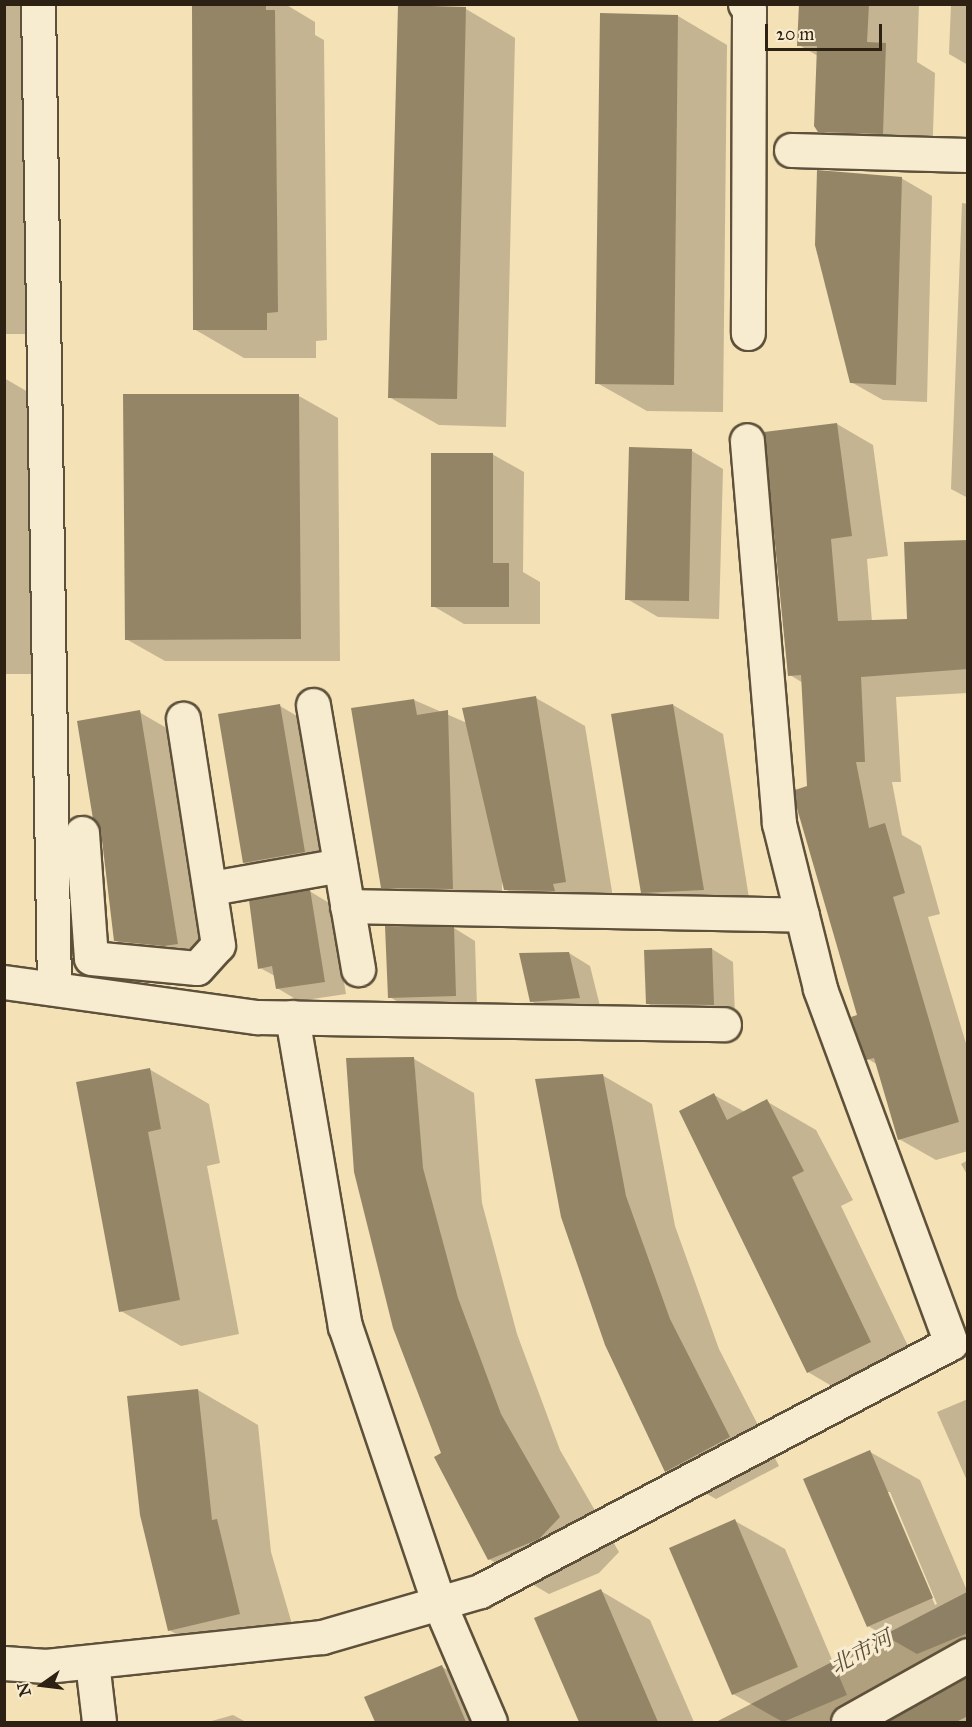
<!DOCTYPE html>
<meta charset="utf-8">
<style>
body{margin:0}
#map{position:relative;width:972px;height:1727px;overflow:hidden;background:#f5e1b6;font-family:"IM FELL Great Primer","Noto Serif SC",serif}
div>[style]{position:absolute}
.water>*{inset:0;background:#b1a07e}
.shadow>*{inset:0;background:#0003}
.building>*{inset:0;background:#958567}
.roads{filter:drop-shadow(2px 0 #5e513b) drop-shadow(-2px 0 #5e513b) drop-shadow(0 2px #5e513b) drop-shadow(0 -2px #5e513b)}
.minor>*{height:33px;margin:-16.5px;padding:0 16.5px;transform-origin:16.5px;border-radius:16.5px;background:#f8ecd0}
span{translate:-50% -50%;white-space:nowrap;text-align:center;line-height:1.15;-webkit-text-stroke:6px #f8ecd0;paint-order:stroke}
.water-label{font-size:22px;color:#5b4d38;font-style:italic}
.frame{position:absolute;inset:0;border:6px solid #2c2112;pointer-events:none}
.north{position:absolute;left:12px;top:1655px;width:60px;height:60px;-webkit-text-stroke:4px #f8ecd0;paint-order:stroke;rotate:256deg;font-size:16px;font-weight:700;line-height:24px;text-align:center;color:#2c2112}
.north::after{content:'';display:block;margin:auto;width:21px;height:27px;background:#2c2112;clip-path:polygon(50% 0,100% 100%,50% 72%,0 100%)}
.scale{position:absolute;left:765px;top:24px;width:117px;height:27px;box-sizing:border-box;border:3px solid #2c2112;border-top:0;padding-left:8px;font-size:18px;line-height:21px;white-space:nowrap;color:#2c2112;-webkit-text-stroke:4px #f8ecd0;paint-order:stroke}
</style>
<div id="map">
<div class="water">
<div style="clip-path:polygon(967px 1592px,967px 1648px,827px 1722px,716px 1722px)"></div>
</div>
<div class="shadow">
<div style="clip-path:polygon(4px 4px,43px 4px,41px 334px,4px 334px)"></div>
<div style="clip-path:polygon(194px 4px,285px 4px,315px 22px,315px 35px,324px 40px,327px 340px,316px 341px,316px 358px,244px 358px,194px 329px)"></div>
<div style="clip-path:polygon(800px 4px,919px 4px,917px 62px,935px 73px,932px 162px,870px 160px,819px 131px,818px 56px,799px 45px)"></div>
<div style="clip-path:polygon(951px 4px,968px 4px,968px 65px,949px 54px)"></div>
<div style="clip-path:polygon(466px 9px,515px 38px,506px 427px,439px 425px,389px 397px)"></div>
<div style="clip-path:polygon(678px 16px,727px 45px,723px 412px,647px 411px,597px 383px)"></div>
<div style="clip-path:polygon(901px 178px,932px 196px,927px 402px,883px 400px,851px 382px)"></div>
<div style="clip-path:polygon(962px 203px,968px 204px,968px 498px,951px 489px)"></div>
<div style="clip-path:polygon(4px 378px,47px 403px,41px 674px,4px 674px)"></div>
<div style="clip-path:polygon(299px 396px,338px 418px,340px 661px,165px 661px,126px 639px)"></div>
<div style="clip-path:polygon(837px 424px,873px 445px,888px 556px,867px 559px,872px 622px,909px 620px,968px 541px,968px 693px,896px 697px,901px 782px,892px 782px,902px 835px,921px 846px,940px 914px,928px 917px,968px 1050px,968px 1151px,936px 1160px,899px 1139px,878px 1065px,868px 1059px,809px 788px,803px 683px,790px 675px)"></div>
<div style="clip-path:polygon(692px 451px,723px 469px,719px 619px,658px 617px,627px 599px)"></div>
<div style="clip-path:polygon(492px 454px,524px 472px,523px 572px,540px 582px,540px 624px,464px 624px,433px 606px)"></div>
<div style="clip-path:polygon(536px 698px,585px 726px,615px 910px,555px 918px,505px 889px,502px 876px,502px 917px,432px 916px,382px 887px,414px 700px,467px 723px)"></div>
<div style="clip-path:polygon(673px 705px,723px 734px,752px 917px,692px 921px,642px 892px)"></div>
<div style="clip-path:polygon(280px 706px,329px 735px,354px 880px,306px 889px,331px 904px,346px 994px,299px 1001px,277px 988px,275px 976px,260px 968px,298px 893px,244px 862px)"></div>
<div style="clip-path:polygon(139px 712px,170px 730px,209px 961px,146px 958px,115px 940px)"></div>
<div style="clip-path:polygon(454px 928px,475px 941px,477px 1008px,411px 1010px,390px 997px)"></div>
<div style="clip-path:polygon(712px 949px,733px 962px,735px 1017px,669px 1016px,647px 1003px)"></div>
<div style="clip-path:polygon(569px 953px,590px 966px,601px 1010px,553px 1014px,531px 1001px)"></div>
<div style="clip-path:polygon(414px 1059px,474px 1093px,482px 1203px,517px 1334px,560px 1450px,619px 1552px,599px 1573px,549px 1594px,489px 1559px,443px 1454px)"></div>
<div style="clip-path:polygon(149px 1069px,209px 1104px,220px 1163px,207px 1166px,239px 1334px,181px 1346px,121px 1311px)"></div>
<div style="clip-path:polygon(602px 1075px,652px 1104px,675px 1226px,719px 1349px,779px 1466px,716px 1499px,666px 1471px)"></div>
<div style="clip-path:polygon(714px 1095px,745px 1112px,766px 1101px,816px 1130px,853px 1200px,841px 1206px,920px 1371px,857px 1401px,808px 1372px)"></div>
<div style="clip-path:polygon(968px 1160px,968px 1176px,961px 1164px)"></div>
<div style="clip-path:polygon(198px 1390px,258px 1425px,271px 1552px,299px 1648px,229px 1664px,169px 1630px)"></div>
<div style="clip-path:polygon(968px 1399px,968px 1483px,937px 1412px)"></div>
<div style="clip-path:polygon(evenodd,870px 1452px,920px 1480px,968px 1593px,968px 1633px,917px 1654px,868px 1626px,870px 1452px,886px 1492px,890px 1492px,937px 1604px,935px 1605px,886px 1492px)"></div>
<div style="clip-path:polygon(735px 1521px,785px 1549px,847px 1695px,783px 1722px,733px 1694px)"></div>
<div style="clip-path:polygon(601px 1591px,650px 1620px,694px 1722px,580px 1722px,536px 1619px)"></div>
<div style="clip-path:polygon(442px 1667px,491px 1695px,503px 1722px,376px 1722px,366px 1698px)"></div>
<div style="clip-path:polygon(968px 1678px,968px 1722px,889px 1722px)"></div>
<div style="clip-path:polygon(233px 1715px,246px 1722px,208px 1722px)"></div>
</div>
<div class="building">
<div style="clip-path:polygon(192px 4px,266px 4px,266px 10px,275px 10px,278px 312px,267px 313px,267px 330px,193px 330px)"></div>
<div style="clip-path:polygon(799px 4px,869px 4px,867px 42px,886px 43px,883px 134px,818px 132px,814px 126px,817px 46px,797px 46px)"></div>
<div style="clip-path:polygon(398px 5px,466px 7px,457px 399px,388px 398px)"></div>
<div style="clip-path:polygon(600px 13px,678px 15px,674px 385px,595px 384px)"></div>
<div style="clip-path:polygon(817px 170px,902px 177px,896px 385px,850px 383px,815px 245px)"></div>
<div style="clip-path:polygon(123px 394px,299px 394px,301px 639px,125px 640px)"></div>
<div style="clip-path:polygon(837px 423px,852px 536px,831px 539px,838px 621px,907px 619px,904px 542px,968px 540px,968px 669px,861px 677px,865px 762px,856px 762px,869px 828px,885px 823px,905px 893px,893px 897px,959px 1122px,898px 1140px,874px 1058px,866px 1060px,851px 1017px,857px 1015px,796px 805px,795px 790px,807px 786px,801px 675px,788px 676px,764px 432px)"></div>
<div style="clip-path:polygon(629px 447px,692px 449px,689px 601px,625px 600px)"></div>
<div style="clip-path:polygon(431px 453px,493px 453px,493px 563px,509px 563px,509px 607px,431px 607px)"></div>
<div style="clip-path:polygon(536px 696px,566px 882px,553px 884px,555px 891px,504px 890px,462px 708px)"></div>
<div style="clip-path:polygon(414px 699px,417px 715px,448px 710px,453px 889px,381px 888px,351px 708px)"></div>
<div style="clip-path:polygon(280px 704px,305px 852px,243px 863px,218px 714px)"></div>
<div style="clip-path:polygon(673px 704px,704px 890px,641px 893px,611px 714px)"></div>
<div style="clip-path:polygon(140px 710px,178px 944px,164px 946px,114px 941px,101px 832px,93px 819px,77px 721px)"></div>
<div style="clip-path:polygon(310px 889px,325px 982px,276px 989px,272px 966px,258px 969px,249px 900px)"></div>
<div style="clip-path:polygon(385px 926px,454px 927px,456px 996px,388px 998px)"></div>
<div style="clip-path:polygon(712px 948px,714px 1005px,646px 1004px,644px 950px)"></div>
<div style="clip-path:polygon(569px 952px,580px 998px,530px 1002px,519px 953px)"></div>
<div style="clip-path:polygon(414px 1057px,423px 1168px,458px 1298px,501px 1414px,560px 1517px,539px 1539px,488px 1560px,434px 1457px,441px 1453px,393px 1328px,354px 1172px,346px 1058px)"></div>
<div style="clip-path:polygon(150px 1068px,161px 1129px,148px 1132px,180px 1300px,119px 1312px,76px 1082px)"></div>
<div style="clip-path:polygon(603px 1074px,626px 1196px,670px 1319px,730px 1437px,665px 1472px,605px 1345px,561px 1217px,535px 1079px)"></div>
<div style="clip-path:polygon(714px 1093px,727px 1120px,767px 1099px,804px 1171px,792px 1177px,871px 1342px,807px 1373px,679px 1111px)"></div>
<div style="clip-path:polygon(198px 1389px,212px 1520px,217px 1519px,240px 1614px,168px 1631px,140px 1515px,127px 1396px)"></div>
<div style="clip-path:polygon(870px 1450px,933px 1598px,867px 1627px,803px 1479px)"></div>
<div style="clip-path:polygon(735px 1519px,798px 1667px,732px 1695px,669px 1548px)"></div>
<div style="clip-path:polygon(601px 1589px,658px 1722px,579px 1722px,534px 1618px)"></div>
<div style="clip-path:polygon(442px 1665px,466px 1722px,375px 1722px,364px 1697px)"></div>
<div style="clip-path:polygon(968px 1677px,968px 1716px,956px 1722px,886px 1722px)"></div>
</div>
<div class="roads">
<div class="minor">
<div style="left:38px;top:4px;width:984px;rotate:89.07deg"></div>
<div style="left:745px;top:4px;width:6px;rotate:51deg"></div>
<div style="left:749px;top:9px;width:324px;rotate:90.2deg"></div>
<div style="left:791px;top:150px;width:177px;rotate:1.6deg"></div>
<div style="left:313px;top:705px;width:268px;rotate:80.3deg"></div>
<div style="left:82px;top:833px;width:125px;rotate:85.9deg"></div>
<div style="left:91px;top:958px;width:106px;rotate:5.4deg"></div>
<div style="left:197px;top:968px;width:31px;rotate:-48deg"></div>
<div style="left:218px;top:945px;width:229px;rotate:-98.8deg"></div>
<div style="left:211px;top:888px;width:131px;rotate:-10.1deg"></div>
<div style="left:347px;top:906px;width:455px;rotate:1.1deg"></div>
<div style="left:4px;top:982px;width:255px;rotate:7.9deg"></div>
<div style="left:257px;top:1017px;width:467px;rotate:0.9deg"></div>
<div style="left:292px;top:1017px;width:314px;rotate:80.3deg"></div>
<div style="left:345px;top:1326px;width:293px;rotate:71.3deg"></div>
<div style="left:439px;top:1603px;width:129px;rotate:66.8deg"></div>
<div style="left:92px;top:1662px;width:60px;rotate:83.3deg"></div>
<div style="left:4px;top:1663px;width:42px;rotate:4.1deg"></div>
<div style="left:46px;top:1666px;width:278px;rotate:-6deg"></div>
<div style="left:322px;top:1637px;width:165px;rotate:-16.2deg"></div>
<div style="left:480px;top:1591px;width:532px;rotate:-27.77deg"></div>
<div style="left:951px;top:1343px;width:378px;rotate:-110.3deg"></div>
<div style="left:820px;top:988px;width:170px;rotate:-104deg"></div>
<div style="left:779px;top:823px;width:384px;rotate:-94.8deg"></div>
<div style="left:848px;top:1722px;width:137px;rotate:-29.2deg"></div>
</div>
</div>
<div class="water-label">
<span style="left:861px;top:1652px;rotate:-28deg">北市河</span>
</div>
<div class="frame"></div>
<div class="north">N</div>
<div class="scale">20 m</div>
</div>
